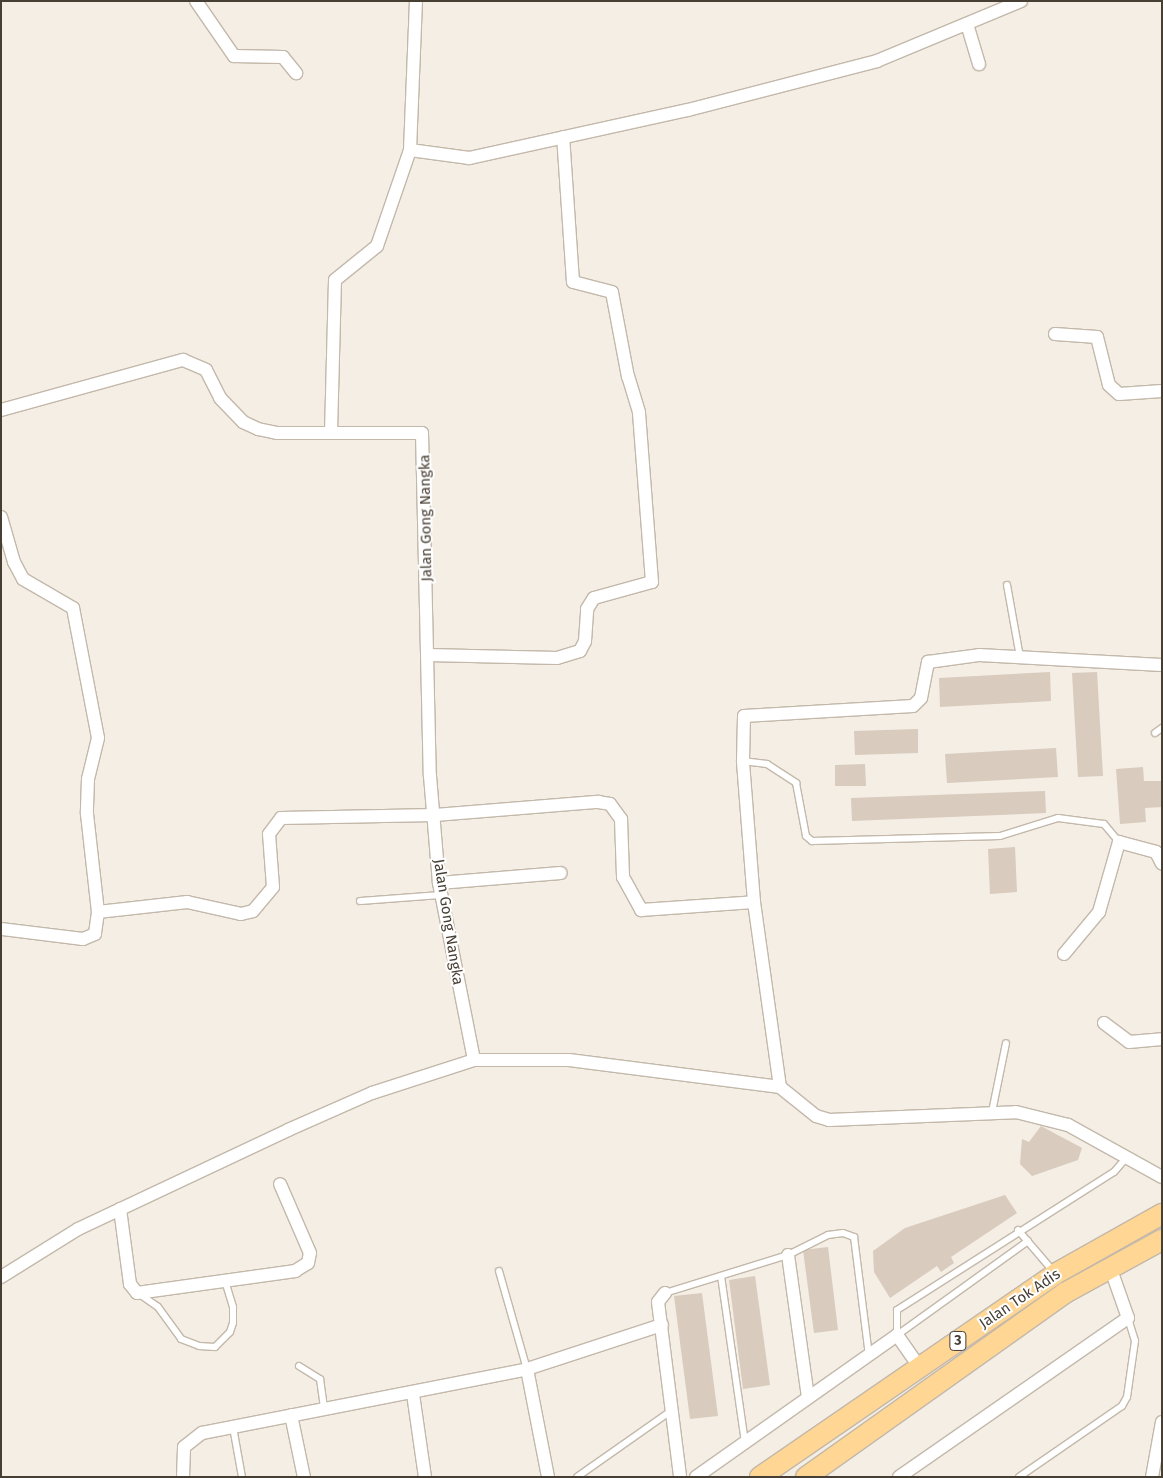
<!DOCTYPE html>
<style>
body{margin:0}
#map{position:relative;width:1163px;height:1478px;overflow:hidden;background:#f4eee5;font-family:"Fira Sans",sans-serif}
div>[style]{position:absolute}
.building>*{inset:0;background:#d9cbbd}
.roads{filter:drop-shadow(1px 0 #c3b8aa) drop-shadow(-1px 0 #c3b8aa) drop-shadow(0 1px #c3b8aa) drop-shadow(0 -1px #c3b8aa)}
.lane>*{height:6px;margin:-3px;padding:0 3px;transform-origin:3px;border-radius:3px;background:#fff}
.street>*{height:12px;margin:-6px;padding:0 6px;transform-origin:6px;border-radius:6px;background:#fff}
.primary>*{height:20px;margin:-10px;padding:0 10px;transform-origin:10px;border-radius:10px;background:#ffd693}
span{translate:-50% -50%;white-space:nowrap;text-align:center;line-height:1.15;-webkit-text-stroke:4px #fff;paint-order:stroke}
.shield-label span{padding:1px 4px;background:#fff;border:1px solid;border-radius:4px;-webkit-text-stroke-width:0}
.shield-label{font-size:14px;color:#473e34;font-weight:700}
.street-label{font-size:15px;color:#473e34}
.frame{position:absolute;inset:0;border:2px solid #473e34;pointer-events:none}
</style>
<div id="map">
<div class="building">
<div style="clip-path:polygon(1050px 672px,1051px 701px,940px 707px,939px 678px)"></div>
<div style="clip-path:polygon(1097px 672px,1103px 776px,1078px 777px,1072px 673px)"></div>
<div style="clip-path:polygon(918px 729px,918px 753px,855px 755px,854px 731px)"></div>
<div style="clip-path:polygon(1056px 748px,1058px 777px,947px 783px,945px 754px)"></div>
<div style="clip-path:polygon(865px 764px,866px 786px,835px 786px,835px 765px)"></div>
<div style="clip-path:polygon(1143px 767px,1144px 781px,1162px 781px,1162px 807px,1145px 808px,1146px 822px,1120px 824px,1116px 769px)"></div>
<div style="clip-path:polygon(1045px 791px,1046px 813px,852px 821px,851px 798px)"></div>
<div style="clip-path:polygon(1015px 847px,1017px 892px,990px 894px,988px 849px)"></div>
<div style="clip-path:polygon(1041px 1126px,1082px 1148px,1078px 1160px,1032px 1176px,1020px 1164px,1022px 1139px,1029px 1142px)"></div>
<div style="clip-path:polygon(1005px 1195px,1017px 1213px,951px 1257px,954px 1263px,941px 1272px,937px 1266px,890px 1298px,874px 1272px,873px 1251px,905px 1228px)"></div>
<div style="clip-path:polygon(828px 1247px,838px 1330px,814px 1333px,803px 1250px)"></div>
<div style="clip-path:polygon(755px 1276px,770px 1385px,743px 1389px,729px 1280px)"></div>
<div style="clip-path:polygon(702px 1293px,718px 1416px,690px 1419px,674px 1296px)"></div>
</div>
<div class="roads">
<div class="lane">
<div style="left:1007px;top:585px;width:73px;rotate:79.8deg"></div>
<div style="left:1155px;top:733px;width:9px;rotate:-36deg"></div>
<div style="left:743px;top:761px;width:24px;rotate:7deg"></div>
<div style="left:767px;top:764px;width:35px;rotate:33deg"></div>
<div style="left:796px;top:783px;width:54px;rotate:79.3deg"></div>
<div style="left:806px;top:836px;width:8px;rotate:40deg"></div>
<div style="left:812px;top:841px;width:188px;rotate:-1.5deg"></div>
<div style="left:1000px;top:836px;width:61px;rotate:-17.2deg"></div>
<div style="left:1058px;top:818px;width:46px;rotate:7.4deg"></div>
<div style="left:1104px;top:824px;width:23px;rotate:50deg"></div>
<div style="left:360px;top:901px;width:81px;rotate:-4.2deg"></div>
<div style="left:992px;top:1112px;width:70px;rotate:-78.5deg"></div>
<div style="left:1018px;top:1230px;width:54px;rotate:49.5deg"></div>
<div style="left:1028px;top:1241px;width:161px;rotate:144.3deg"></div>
<div style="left:897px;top:1335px;width:25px;rotate:-90deg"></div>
<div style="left:897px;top:1310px;width:257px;rotate:-32.5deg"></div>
<div style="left:1114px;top:1172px;width:20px;rotate:-49deg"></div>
<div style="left:499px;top:1271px;width:102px;rotate:74.1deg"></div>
<div style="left:721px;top:1276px;width:168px;rotate:81.8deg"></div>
<div style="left:138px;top:1293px;width:24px;rotate:35deg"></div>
<div style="left:158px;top:1307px;width:39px;rotate:54deg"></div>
<div style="left:181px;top:1339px;width:19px;rotate:21deg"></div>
<div style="left:199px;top:1346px;width:16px;rotate:4deg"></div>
<div style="left:215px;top:1347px;width:21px;rotate:-45deg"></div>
<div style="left:230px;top:1332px;width:9px;rotate:-72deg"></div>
<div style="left:233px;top:1323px;width:16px;rotate:-90deg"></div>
<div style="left:233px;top:1307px;width:28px;rotate:-107deg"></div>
<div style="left:665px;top:1293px;width:129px;rotate:-17.2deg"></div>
<div style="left:788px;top:1255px;width:45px;rotate:-26.6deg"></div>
<div style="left:828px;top:1235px;width:15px;rotate:-8deg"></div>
<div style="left:843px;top:1233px;width:12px;rotate:20deg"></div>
<div style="left:854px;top:1237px;width:119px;rotate:82.8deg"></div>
<div style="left:299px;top:1366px;width:25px;rotate:32deg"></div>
<div style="left:320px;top:1379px;width:29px;rotate:82deg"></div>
<div style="left:233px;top:1427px;width:51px;rotate:79.8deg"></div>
<div style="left:577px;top:1477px;width:115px;rotate:-35.1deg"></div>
<div style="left:1019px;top:1477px;width:125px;rotate:-34.6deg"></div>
<div style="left:1122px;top:1406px;width:10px;rotate:-61deg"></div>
<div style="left:1127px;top:1397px;width:57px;rotate:-81.9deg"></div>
<div style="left:1135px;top:1341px;width:24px;rotate:-107deg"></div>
</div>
<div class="street">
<div style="left:196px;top:1px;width:67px;rotate:55.4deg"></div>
<div style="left:234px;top:56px;width:49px;rotate:1.2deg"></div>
<div style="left:283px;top:57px;width:21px;rotate:51deg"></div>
<div style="left:967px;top:24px;width:42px;rotate:73.3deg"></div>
<div style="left:410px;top:150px;width:149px;rotate:-87.7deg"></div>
<div style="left:1055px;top:334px;width:42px;rotate:4.1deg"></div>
<div style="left:1097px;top:337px;width:49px;rotate:76deg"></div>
<div style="left:1109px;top:385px;width:13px;rotate:42deg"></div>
<div style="left:1119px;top:394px;width:43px;rotate:-4deg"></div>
<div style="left:1px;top:410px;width:189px;rotate:-15.4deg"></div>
<div style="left:183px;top:360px;width:25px;rotate:23deg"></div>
<div style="left:206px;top:370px;width:31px;rotate:63deg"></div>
<div style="left:220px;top:398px;width:33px;rotate:46deg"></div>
<div style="left:243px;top:422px;width:17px;rotate:25deg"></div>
<div style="left:258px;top:429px;width:19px;rotate:12deg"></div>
<div style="left:277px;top:433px;width:145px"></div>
<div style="left:422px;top:433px;width:343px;rotate:88.7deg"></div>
<div style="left:430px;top:776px;width:107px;rotate:85.2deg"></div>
<div style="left:439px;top:883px;width:180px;rotate:78.8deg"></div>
<div style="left:331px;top:433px;width:153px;rotate:-88.5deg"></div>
<div style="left:335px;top:280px;width:54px;rotate:-39deg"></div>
<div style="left:377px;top:246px;width:102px;rotate:-71deg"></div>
<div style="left:410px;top:150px;width:60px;rotate:7.7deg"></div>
<div style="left:469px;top:158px;width:224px;rotate:-12.4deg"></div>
<div style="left:688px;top:110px;width:195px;rotate:-14.5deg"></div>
<div style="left:877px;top:61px;width:156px;rotate:-22.6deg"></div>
<div style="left:1px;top:517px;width:47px;rotate:73.9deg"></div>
<div style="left:14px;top:562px;width:19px;rotate:62deg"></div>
<div style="left:23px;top:579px;width:58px;rotate:30.1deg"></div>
<div style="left:73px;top:608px;width:132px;rotate:79.1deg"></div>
<div style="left:98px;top:738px;width:42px;rotate:103.7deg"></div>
<div style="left:88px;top:779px;width:35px;rotate:92deg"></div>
<div style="left:87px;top:814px;width:99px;rotate:83.6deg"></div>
<div style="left:98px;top:912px;width:22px;rotate:98deg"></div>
<div style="left:95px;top:934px;width:13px;rotate:157deg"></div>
<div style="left:83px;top:939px;width:83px;rotate:-173deg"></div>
<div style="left:428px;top:655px;width:129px;rotate:1.3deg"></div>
<div style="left:557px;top:658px;width:24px;rotate:-17deg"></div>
<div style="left:580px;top:651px;width:11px;rotate:-63deg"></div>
<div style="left:585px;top:641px;width:32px;rotate:-86deg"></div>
<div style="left:587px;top:609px;width:13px;rotate:-58deg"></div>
<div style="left:594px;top:598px;width:60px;rotate:-15.4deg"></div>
<div style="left:652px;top:582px;width:170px;rotate:-94.4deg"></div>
<div style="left:639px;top:412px;width:37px;rotate:-107deg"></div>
<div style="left:628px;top:377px;width:86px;rotate:-100.7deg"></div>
<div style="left:612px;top:292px;width:40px;rotate:-165.6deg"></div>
<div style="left:573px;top:282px;width:145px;rotate:-93.9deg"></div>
<div style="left:439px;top:883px;width:122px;rotate:-4.7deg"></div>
<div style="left:98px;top:912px;width:90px;rotate:-6.4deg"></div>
<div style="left:187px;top:902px;width:55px;rotate:12.5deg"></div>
<div style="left:241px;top:914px;width:12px;rotate:-14deg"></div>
<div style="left:253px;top:911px;width:31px;rotate:-50deg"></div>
<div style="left:273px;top:887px;width:53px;rotate:-94.3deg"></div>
<div style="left:269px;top:834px;width:20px;rotate:-53deg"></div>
<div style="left:281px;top:818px;width:154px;rotate:-1.1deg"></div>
<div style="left:435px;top:815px;width:164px;rotate:-4.6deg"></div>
<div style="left:598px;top:802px;width:12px;rotate:9deg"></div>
<div style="left:610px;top:804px;width:19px;rotate:54deg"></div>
<div style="left:621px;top:819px;width:58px;rotate:88deg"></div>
<div style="left:623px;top:877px;width:38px;rotate:61deg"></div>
<div style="left:641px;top:910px;width:113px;rotate:-4deg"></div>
<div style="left:1064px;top:954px;width:55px;rotate:-50.2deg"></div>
<div style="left:1099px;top:912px;width:73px;rotate:-74.1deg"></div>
<div style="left:1119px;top:842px;width:38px;rotate:15deg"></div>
<div style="left:1156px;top:852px;width:13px;rotate:63deg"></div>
<div style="left:1104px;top:1023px;width:31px;rotate:37deg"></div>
<div style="left:1129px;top:1042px;width:33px;rotate:-5deg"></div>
<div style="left:780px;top:1087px;width:187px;rotate:-98deg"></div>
<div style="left:754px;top:902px;width:141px;rotate:-94.5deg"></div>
<div style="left:743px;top:761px;width:45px;rotate:-88.7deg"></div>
<div style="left:744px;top:716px;width:169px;rotate:-3.4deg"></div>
<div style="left:913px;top:706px;width:11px;rotate:-45deg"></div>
<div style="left:921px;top:698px;width:37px;rotate:-79deg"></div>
<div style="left:928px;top:662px;width:51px;rotate:-7.8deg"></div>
<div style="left:979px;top:655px;width:183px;rotate:3.1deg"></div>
<div style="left:120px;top:1209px;width:76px;rotate:82.4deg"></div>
<div style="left:130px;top:1284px;width:11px;rotate:52deg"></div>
<div style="left:137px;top:1293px;width:160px;rotate:-7.9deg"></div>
<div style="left:295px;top:1271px;width:15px;rotate:-32deg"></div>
<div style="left:308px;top:1263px;width:10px;rotate:-79deg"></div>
<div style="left:310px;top:1253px;width:75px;rotate:-113.5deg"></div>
<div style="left:788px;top:1255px;width:144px;rotate:82deg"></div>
<div style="left:1px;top:1277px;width:91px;rotate:-31.9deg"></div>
<div style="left:78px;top:1229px;width:232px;rotate:-25.2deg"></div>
<div style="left:288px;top:1130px;width:92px;rotate:-23.8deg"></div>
<div style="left:372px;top:1093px;width:107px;rotate:-17.9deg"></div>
<div style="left:474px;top:1060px;width:95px"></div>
<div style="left:569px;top:1060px;width:213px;rotate:7.3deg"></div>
<div style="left:780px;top:1087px;width:46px;rotate:38.9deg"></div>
<div style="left:816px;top:1116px;width:14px;rotate:17deg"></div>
<div style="left:829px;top:1120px;width:187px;rotate:-2.4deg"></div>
<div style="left:1016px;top:1112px;width:54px;rotate:14deg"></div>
<div style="left:1068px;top:1125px;width:107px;rotate:29deg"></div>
<div style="left:665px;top:1293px;width:11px;rotate:128deg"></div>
<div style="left:658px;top:1302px;width:176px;rotate:82.8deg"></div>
<div style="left:527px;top:1369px;width:110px;rotate:79deg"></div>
<div style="left:413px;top:1394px;width:84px;rotate:81.8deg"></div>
<div style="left:291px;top:1415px;width:63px;rotate:78.2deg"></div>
<div style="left:183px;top:1477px;width:30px;rotate:-88deg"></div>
<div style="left:184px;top:1447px;width:23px;rotate:-38deg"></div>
<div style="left:202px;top:1433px;width:331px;rotate:-11.1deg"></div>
<div style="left:527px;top:1369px;width:142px;rotate:-18.1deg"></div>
<div style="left:696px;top:1477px;width:246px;rotate:-35.2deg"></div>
<div style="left:897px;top:1335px;width:40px;rotate:55.1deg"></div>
<div style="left:899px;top:1477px;width:279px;rotate:-34.8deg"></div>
<div style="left:1128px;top:1318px;width:54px;rotate:-109.4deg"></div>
<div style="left:1152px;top:1477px;width:56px;rotate:-79.7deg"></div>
</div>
<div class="primary">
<div style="left:760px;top:1477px;width:358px;rotate:-34.5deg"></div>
<div style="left:1055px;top:1274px;width:123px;rotate:-29.3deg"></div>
<div style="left:806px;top:1477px;width:318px;rotate:-35.4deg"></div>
<div style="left:1065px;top:1293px;width:111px;rotate:-28.7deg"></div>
</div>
</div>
<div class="shield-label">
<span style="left:958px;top:1341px">3</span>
</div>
<div class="street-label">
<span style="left:426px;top:518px;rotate:-91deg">Jalan Gong Nangka</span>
<span style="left:448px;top:922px;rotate:81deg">Jalan Gong Nangka</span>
<span style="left:1020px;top:1299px;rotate:-34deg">Jalan Tok Adis</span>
</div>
<div class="frame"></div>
</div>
